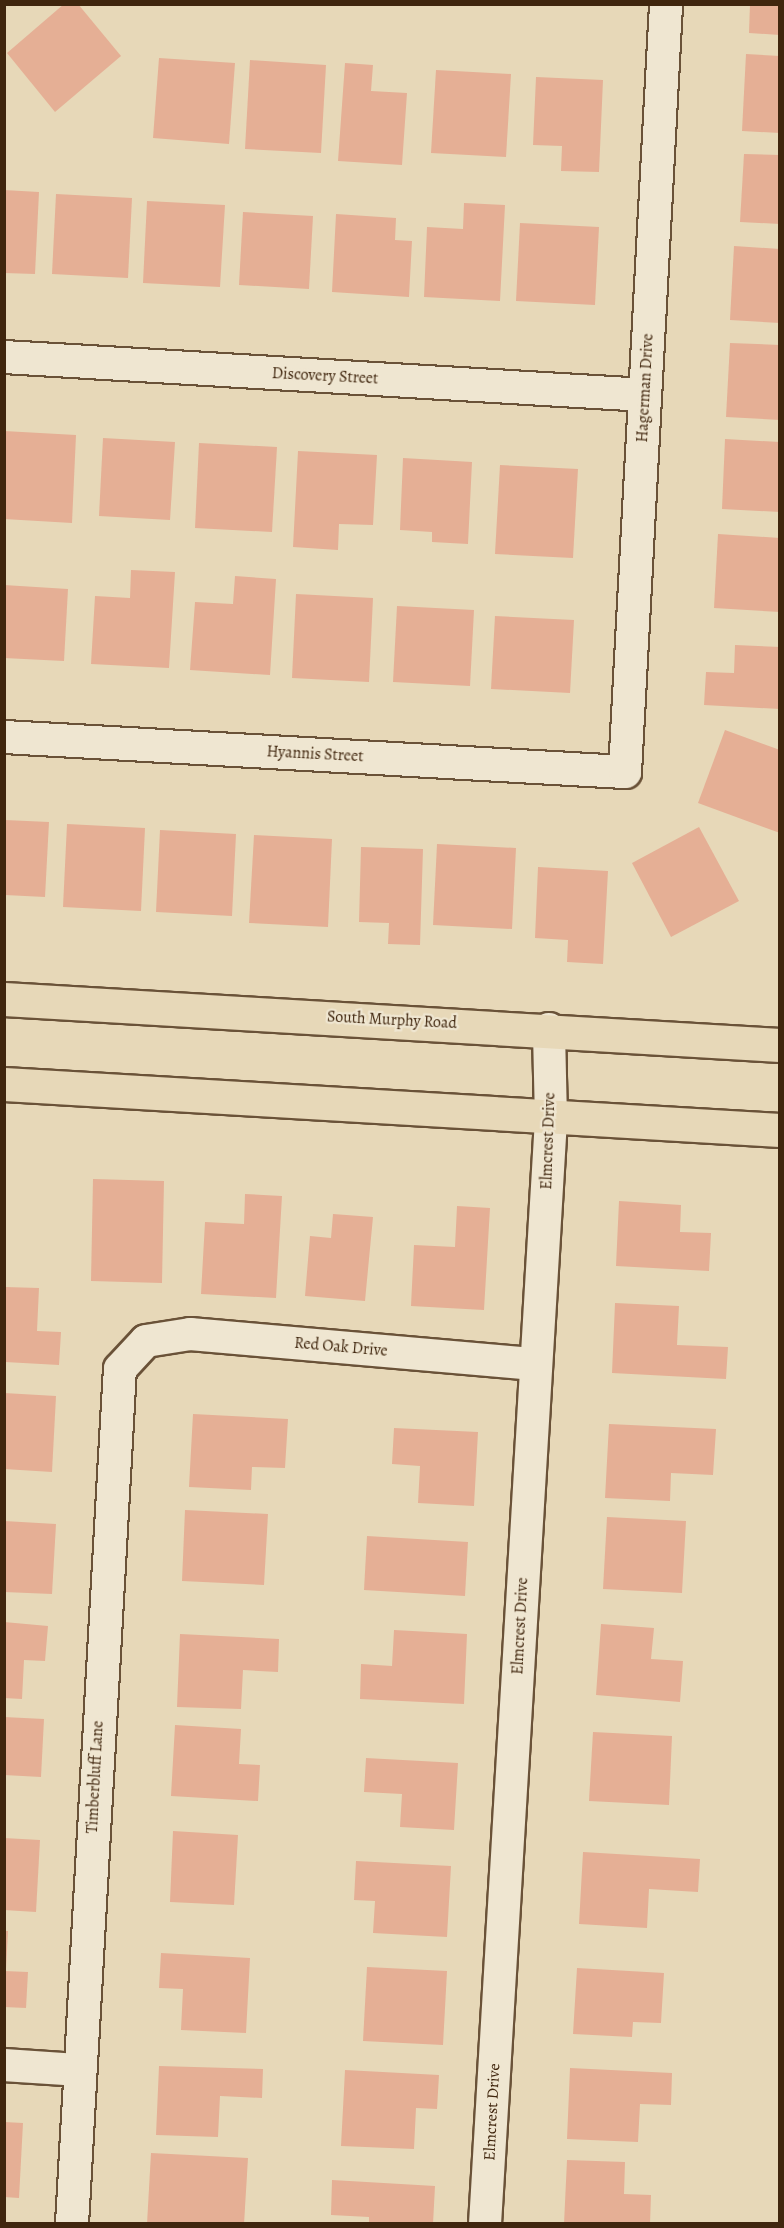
<!DOCTYPE html>
<style>
body{margin:0}
#map{position:relative;width:784px;height:2228px;overflow:hidden;background:#e7d8b8;font-family:Alegreya,serif}
div>[style]{position:absolute}
.building>*{inset:0;background:#e5af95}
.roads{filter:drop-shadow(2px 0 #6a5238) drop-shadow(-2px 0 #6a5238) drop-shadow(0 2px #6a5238) drop-shadow(0 -2px #6a5238)}
.minor>*{height:32px;margin:-16px;padding:0 16px;transform-origin:16px;border-radius:16px;background:#efe6d1}
.major>*{height:33px;margin:-16.5px;padding:0 16.5px;transform-origin:16.5px;border-radius:16.5px;background:#e7d8b8}
span{translate:-50% -50%;white-space:nowrap;text-align:center;line-height:1.15;-webkit-text-stroke:4.5px #efe6d1;paint-order:stroke}
.street-label{font-size:16px;color:#40260e}
.frame{position:absolute;inset:0;border:6px solid #40260e;pointer-events:none}
</style>
<div id="map">
<div class="building">
<div style="clip-path:polygon(64px 4px,78px 4px,121px 56px,55px 112px,7px 53px)"></div>
<div style="clip-path:polygon(750px 4px,780px 4px,780px 35px,749px 33px)"></div>
<div style="clip-path:polygon(746px 54px,780px 56px,780px 133px,742px 131px)"></div>
<div style="clip-path:polygon(159px 58px,235px 63px,229px 144px,153px 138px)"></div>
<div style="clip-path:polygon(250px 60px,326px 65px,321px 153px,245px 149px)"></div>
<div style="clip-path:polygon(345px 63px,373px 65px,371px 91px,407px 93px,402px 165px,338px 161px)"></div>
<div style="clip-path:polygon(436px 70px,511px 74px,506px 157px,431px 153px)"></div>
<div style="clip-path:polygon(536px 77px,603px 80px,599px 172px,561px 171px,562px 146px,533px 145px)"></div>
<div style="clip-path:polygon(744px 154px,780px 155px,780px 224px,740px 222px)"></div>
<div style="clip-path:polygon(4px 190px,39px 192px,35px 274px,4px 273px)"></div>
<div style="clip-path:polygon(56px 194px,132px 198px,128px 278px,52px 274px)"></div>
<div style="clip-path:polygon(147px 201px,225px 205px,220px 287px,143px 283px)"></div>
<div style="clip-path:polygon(464px 203px,505px 205px,500px 301px,424px 297px,427px 227px,463px 229px)"></div>
<div style="clip-path:polygon(243px 212px,313px 216px,309px 289px,239px 285px)"></div>
<div style="clip-path:polygon(336px 214px,396px 218px,395px 240px,412px 241px,409px 297px,332px 292px)"></div>
<div style="clip-path:polygon(520px 223px,599px 227px,595px 305px,516px 301px)"></div>
<div style="clip-path:polygon(734px 246px,780px 249px,780px 323px,730px 320px)"></div>
<div style="clip-path:polygon(730px 343px,780px 345px,780px 420px,726px 417px)"></div>
<div style="clip-path:polygon(4px 431px,76px 435px,72px 523px,4px 519px)"></div>
<div style="clip-path:polygon(103px 438px,175px 442px,170px 520px,99px 516px)"></div>
<div style="clip-path:polygon(725px 439px,780px 442px,780px 512px,722px 509px)"></div>
<div style="clip-path:polygon(199px 443px,277px 447px,272px 532px,195px 528px)"></div>
<div style="clip-path:polygon(298px 451px,377px 455px,373px 525px,339px 524px,338px 550px,293px 547px)"></div>
<div style="clip-path:polygon(403px 458px,472px 462px,468px 544px,432px 542px,432px 532px,400px 530px)"></div>
<div style="clip-path:polygon(500px 465px,578px 469px,573px 558px,495px 554px)"></div>
<div style="clip-path:polygon(718px 534px,780px 538px,780px 612px,714px 608px)"></div>
<div style="clip-path:polygon(131px 570px,175px 572px,169px 668px,91px 664px,95px 596px,130px 598px)"></div>
<div style="clip-path:polygon(235px 576px,276px 579px,270px 675px,190px 670px,195px 602px,233px 604px)"></div>
<div style="clip-path:polygon(4px 585px,68px 589px,64px 661px,4px 658px)"></div>
<div style="clip-path:polygon(296px 594px,373px 598px,369px 682px,292px 678px)"></div>
<div style="clip-path:polygon(397px 606px,474px 610px,470px 686px,393px 682px)"></div>
<div style="clip-path:polygon(495px 616px,574px 620px,570px 693px,491px 689px)"></div>
<div style="clip-path:polygon(735px 645px,780px 647px,780px 709px,704px 705px,706px 672px,734px 673px)"></div>
<div style="clip-path:polygon(725px 730px,780px 750px,780px 833px,698px 803px)"></div>
<div style="clip-path:polygon(5px 820px,49px 822px,45px 897px,5px 895px)"></div>
<div style="clip-path:polygon(67px 824px,145px 828px,141px 911px,63px 907px)"></div>
<div style="clip-path:polygon(699px 827px,739px 901px,671px 937px,632px 863px)"></div>
<div style="clip-path:polygon(160px 830px,236px 834px,232px 916px,156px 912px)"></div>
<div style="clip-path:polygon(254px 835px,332px 839px,328px 927px,249px 923px)"></div>
<div style="clip-path:polygon(437px 844px,516px 848px,512px 929px,433px 925px)"></div>
<div style="clip-path:polygon(361px 847px,423px 849px,420px 945px,388px 944px,389px 923px,359px 922px)"></div>
<div style="clip-path:polygon(538px 867px,608px 871px,603px 964px,567px 962px,568px 940px,535px 938px)"></div>
<div style="clip-path:polygon(93px 1179px,164px 1181px,162px 1283px,91px 1281px)"></div>
<div style="clip-path:polygon(245px 1194px,282px 1196px,276px 1298px,201px 1294px,205px 1222px,244px 1224px)"></div>
<div style="clip-path:polygon(619px 1201px,681px 1205px,680px 1232px,711px 1233px,709px 1271px,616px 1266px)"></div>
<div style="clip-path:polygon(457px 1206px,490px 1208px,484px 1310px,411px 1306px,414px 1245px,455px 1247px)"></div>
<div style="clip-path:polygon(333px 1214px,373px 1217px,365px 1301px,305px 1296px,310px 1236px,331px 1238px)"></div>
<div style="clip-path:polygon(5px 1287px,39px 1288px,37px 1331px,61px 1332px,59px 1365px,5px 1362px)"></div>
<div style="clip-path:polygon(615px 1303px,679px 1306px,677px 1345px,728px 1347px,726px 1379px,612px 1373px)"></div>
<div style="clip-path:polygon(4px 1393px,56px 1396px,52px 1472px,4px 1469px)"></div>
<div style="clip-path:polygon(193px 1414px,288px 1419px,285px 1468px,252px 1467px,251px 1490px,189px 1487px)"></div>
<div style="clip-path:polygon(609px 1424px,716px 1429px,713px 1475px,671px 1473px,670px 1501px,605px 1498px)"></div>
<div style="clip-path:polygon(394px 1428px,478px 1432px,474px 1506px,418px 1503px,420px 1466px,392px 1464px)"></div>
<div style="clip-path:polygon(185px 1510px,268px 1514px,264px 1585px,182px 1581px)"></div>
<div style="clip-path:polygon(607px 1517px,686px 1521px,682px 1593px,603px 1589px)"></div>
<div style="clip-path:polygon(4px 1521px,56px 1524px,52px 1594px,4px 1592px)"></div>
<div style="clip-path:polygon(367px 1536px,468px 1542px,465px 1596px,364px 1590px)"></div>
<div style="clip-path:polygon(4px 1622px,48px 1626px,45px 1661px,24px 1660px,22px 1699px,4px 1698px)"></div>
<div style="clip-path:polygon(601px 1624px,654px 1628px,651px 1659px,683px 1661px,680px 1702px,596px 1695px)"></div>
<div style="clip-path:polygon(394px 1630px,467px 1634px,464px 1704px,360px 1699px,361px 1664px,392px 1666px)"></div>
<div style="clip-path:polygon(180px 1634px,279px 1639px,278px 1672px,243px 1670px,241px 1709px,177px 1707px)"></div>
<div style="clip-path:polygon(4px 1717px,44px 1719px,41px 1777px,4px 1775px)"></div>
<div style="clip-path:polygon(175px 1725px,241px 1729px,239px 1764px,260px 1765px,258px 1801px,171px 1796px)"></div>
<div style="clip-path:polygon(593px 1732px,672px 1736px,669px 1805px,589px 1801px)"></div>
<div style="clip-path:polygon(366px 1758px,458px 1763px,454px 1830px,400px 1827px,402px 1794px,364px 1792px)"></div>
<div style="clip-path:polygon(173px 1831px,238px 1835px,234px 1905px,170px 1902px)"></div>
<div style="clip-path:polygon(4px 1838px,40px 1840px,36px 1912px,4px 1910px)"></div>
<div style="clip-path:polygon(583px 1852px,700px 1859px,698px 1892px,649px 1889px,647px 1928px,579px 1924px)"></div>
<div style="clip-path:polygon(356px 1861px,451px 1866px,447px 1937px,373px 1933px,375px 1901px,354px 1900px)"></div>
<div style="clip-path:polygon(4px 1931px,8px 1931px,6px 1969px,4px 1969px)"></div>
<div style="clip-path:polygon(161px 1953px,250px 1958px,246px 2033px,181px 2030px,183px 1989px,159px 1988px)"></div>
<div style="clip-path:polygon(367px 1967px,447px 1971px,443px 2045px,363px 2041px)"></div>
<div style="clip-path:polygon(577px 1968px,664px 1973px,661px 2023px,633px 2022px,632px 2037px,573px 2034px)"></div>
<div style="clip-path:polygon(4px 1971px,28px 1972px,26px 2008px,4px 2007px)"></div>
<div style="clip-path:polygon(159px 2066px,263px 2069px,262px 2098px,220px 2096px,218px 2137px,156px 2135px)"></div>
<div style="clip-path:polygon(570px 2068px,672px 2073px,671px 2105px,640px 2104px,638px 2142px,567px 2139px)"></div>
<div style="clip-path:polygon(345px 2070px,439px 2075px,437px 2109px,416px 2108px,414px 2149px,341px 2146px)"></div>
<div style="clip-path:polygon(4px 2122px,23px 2123px,19px 2198px,4px 2197px)"></div>
<div style="clip-path:polygon(151px 2153px,248px 2158px,244px 2224px,147px 2224px)"></div>
<div style="clip-path:polygon(567px 2160px,625px 2162px,624px 2194px,651px 2195px,650px 2224px,564px 2224px)"></div>
<div style="clip-path:polygon(332px 2180px,435px 2186px,433px 2224px,369px 2224px,369px 2217px,331px 2215px)"></div>
</div>
<div class="roads">
<div class="minor">
<div style="left:4px;top:357px;width:642px;rotate:3.39deg"></div>
<div style="left:4px;top:737px;width:622px;rotate:3.23deg"></div>
<div style="left:625px;top:772px;width:769px;rotate:-86.94deg"></div>
<div style="left:4px;top:2065px;width:76px;rotate:3.8deg"></div>
<div style="left:72px;top:2224px;width:856px;rotate:-86.79deg"></div>
<div style="left:120px;top:1369px;width:38px;rotate:-47deg"></div>
<div style="left:146px;top:1341px;width:45px;rotate:-9deg"></div>
<div style="left:190px;top:1334px;width:346px;rotate:5deg"></div>
<div style="left:485px;top:2224px;width:1106px;rotate:-86.58deg"></div>
<div style="left:551px;top:1120px;width:91px;rotate:-91.3deg"></div>
</div>
<div class="major">
<div style="left:4px;top:999px;width:777px;rotate:3.39deg"></div>
<div style="left:4px;top:1084px;width:777px;rotate:3.39deg"></div>
</div>
</div>
<div class="street-label">
<span style="left:325px;top:376px;rotate:3deg">Discovery Street</span>
<span style="left:645px;top:388px;rotate:-87deg">Hagerman Drive</span>
<span style="left:315px;top:754px;rotate:3deg">Hyannis Street</span>
<span style="left:392px;top:1020px;rotate:3deg">South Murphy Road</span>
<span style="left:548px;top:1141px;rotate:-88deg">Elmcrest Drive</span>
<span style="left:341px;top:1347px;rotate:5deg">Red Oak Drive</span>
<span style="left:520px;top:1626px;rotate:-87deg">Elmcrest Drive</span>
<span style="left:95px;top:1777px;rotate:-87deg">Timberbluff Lane</span>
<span style="left:492px;top:2112px;rotate:-87deg">Elmcrest Drive</span>
</div>
<div class="frame"></div>
</div>
